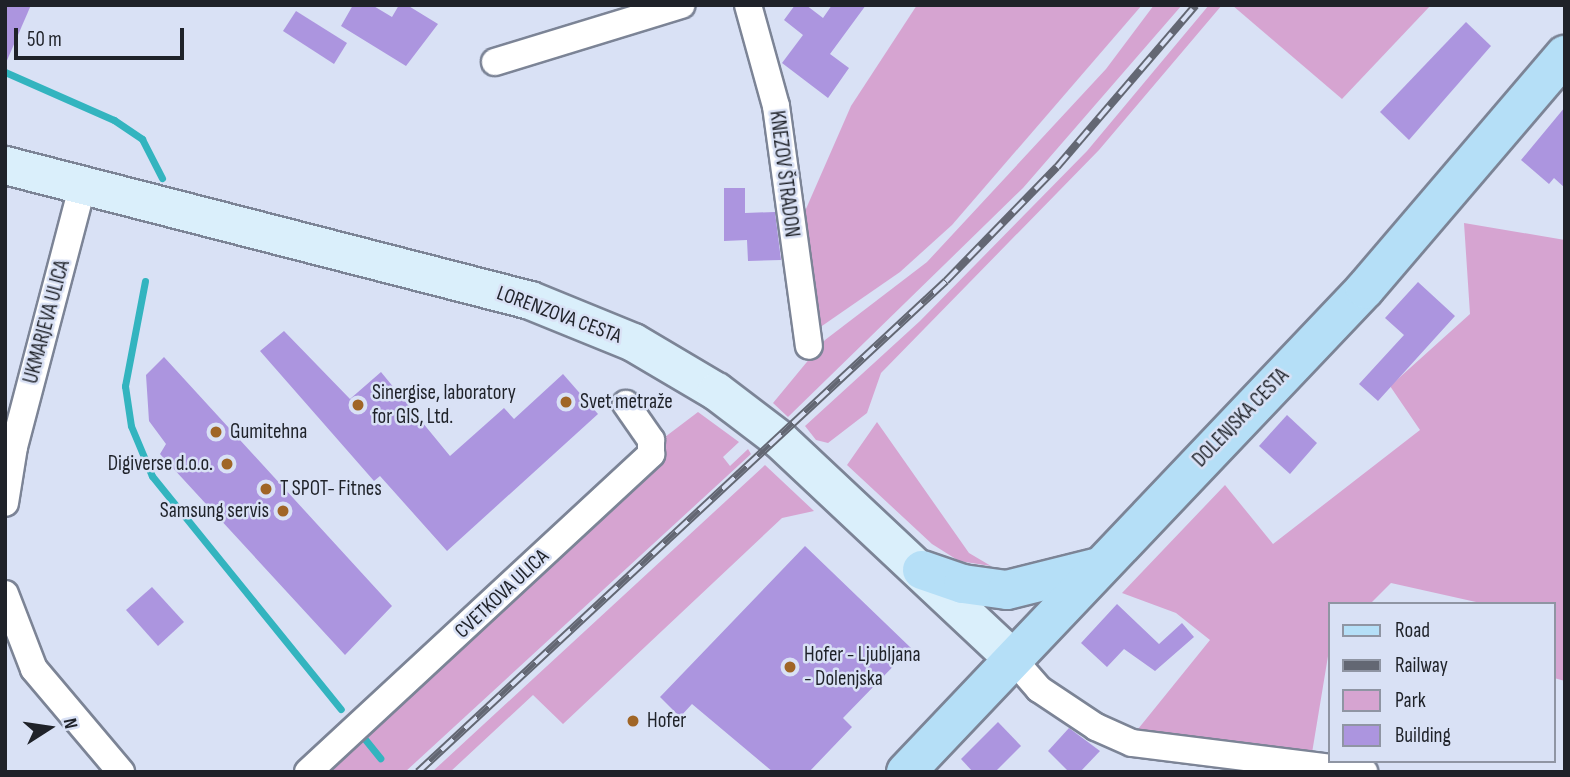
<!DOCTYPE html>
<meta charset="utf-8">
<style>
body{margin:0}
#map{position:relative;width:1570px;height:777px;overflow:hidden;background:#d9e1f5;font-family:"Sofia Sans Condensed",sans-serif}
div>[style]{position:absolute}
.green>*{inset:0;background:#d6a4d1}
.stream>*{height:7px;margin:-3.5px;padding:0 3.5px;transform-origin:3.5px;border-radius:3.5px;background:#33b4bf}
.building>*{inset:0;background:#ac95df}
.roads{filter:drop-shadow(2px 0 #7c8496) drop-shadow(-2px 0 #7c8496) drop-shadow(0 2px #7c8496) drop-shadow(0 -2px #7c8496)}
.street>*{height:26px;margin:-13px;padding:0 13px;transform-origin:13px;border-radius:13px;background:#fff}
.secondary>*{height:37px;margin:-18.5px;padding:0 18.5px;transform-origin:18.5px;border-radius:18.5px;background:#daeffb}
.primary>*{height:38px;margin:-19px;padding:0 19px;transform-origin:19px;border-radius:19px;background:#b5dff7}
.rail>*{height:8px;margin-top:-4px;transform-origin:0;background:repeating-linear-gradient(90deg,#d9e1f5 0 16px,#636773 0 32px);box-sizing:border-box;border-block:2px solid #636773}
.dots>*{width:19px;height:19px;translate:-50% -50%;box-sizing:border-box;border:4px solid #d9e1f5;border-radius:50%}
span{translate:-50% -50%;white-space:nowrap;text-align:center;line-height:1.15;-webkit-text-stroke:5px #d9e1f5;paint-order:stroke}
.street-label{font-size:21px;color:#1f2229}
.poi-label{font-size:21px;color:#1f2229}
.left{translate:0 -50%;text-align:left}
.right{translate:-100% -50%;text-align:right}
.frame{position:absolute;inset:0;border:7px solid #1f2229;pointer-events:none}
.legend{position:absolute;left:1328px;top:602px;width:228px;height:161px;box-sizing:border-box;background:#d9e1f5;border:2px solid #8f95a3;margin:0;padding:9px 12px;list-style:none;font-size:21px;color:#1f2229}
.legend li{display:flex;align-items:center;gap:14px;height:35px}
.legend b{width:35px;border:2px solid #8f95a3}
.north{position:absolute;left:14px;top:693px;width:70px;height:70px;-webkit-text-stroke:5px #d9e1f5;paint-order:stroke;rotate:78deg;font-size:19px;font-weight:700;line-height:28px;text-align:center;color:#1f2229}
.north::after{content:'';display:block;margin:auto;width:24px;height:32px;background:#1f2229;clip-path:polygon(50% 0,100% 100%,50% 72%,0 100%)}
.scale{position:absolute;left:14px;top:28px;width:170px;height:32px;box-sizing:border-box;border:4px solid #1f2229;border-top:0;padding-left:9px;font-size:21px;line-height:24px;white-space:nowrap;color:#1f2229;-webkit-text-stroke:5px #d9e1f5;paint-order:stroke}
</style>
<div id="map">
<div class="green">
<div style="clip-path:polygon(917px 5px,1142px 5px,952px 225px,900px 272px,819px 328px,802px 218px,851px 106px)"></div>
<div style="clip-path:polygon(1154px 5px,1182px 5px,1023px 188px,788px 417px,773px 403px,825px 340px,927px 262px,1106px 69px)"></div>
<div style="clip-path:polygon(1209px 5px,1222px 5px,1099px 150px,881px 373px,867px 413px,828px 443px,816px 440px,805px 426px,920px 321px,1087px 151px)"></div>
<div style="clip-path:polygon(1232px 5px,1431px 5px,1342px 99px)"></div>
<div style="clip-path:polygon(1464px 223px,1565px 240px,1565px 681px,1554px 678px,1554px 604px,1485px 604px,1391px 583px,1370px 604px,1330px 604px,1330px 644px,1311px 759px,1134px 734px,1210px 640px,1176px 613px,1122px 593px,1225px 485px,1273px 544px,1420px 430px,1390px 386px,1470px 314px)"></div>
<div style="clip-path:polygon(698px 412px,739px 442px,723px 457px,730px 466px,748px 449px,751px 454px,405px 772px,328px 772px,659px 466px,665px 437px)"></div>
<div style="clip-path:polygon(877px 422px,969px 553px,991px 566px,959px 561px,932px 544px,847px 465px)"></div>
<div style="clip-path:polygon(765px 465px,814px 511px,782px 518px,563px 724px,533px 695px,450px 772px,432px 772px)"></div>
</div>
<div class="stream">
<div style="left:5px;top:72px;width:119px;rotate:23.8deg"></div>
<div style="left:114px;top:120px;width:34px;rotate:34deg"></div>
<div style="left:142px;top:139px;width:44px;rotate:62.9deg"></div>
<div style="left:145px;top:281px;width:107px;rotate:100.8deg"></div>
<div style="left:125px;top:386px;width:40px;rotate:81.5deg"></div>
<div style="left:131px;top:426px;width:54px;rotate:67.2deg"></div>
<div style="left:152px;top:476px;width:300px;rotate:51deg"></div>
<div style="left:364px;top:738px;width:26px;rotate:51deg"></div>
</div>
<div class="building">
<div style="clip-path:polygon(5px 5px,31px 5px,5px 65px)"></div>
<div style="clip-path:polygon(353px 5px,372px 5px,392px 17px,399px 5px,407px 5px,438px 24px,406px 66px,341px 26px)"></div>
<div style="clip-path:polygon(795px 5px,806px 5px,823px 18px,832px 5px,866px 5px,830px 54px,849px 68px,828px 98px,782px 63px,803px 35px,784px 20px)"></div>
<div style="clip-path:polygon(296px 11px,347px 43px,334px 64px,283px 31px)"></div>
<div style="clip-path:polygon(1466px 22px,1491px 46px,1409px 140px,1380px 112px)"></div>
<div style="clip-path:polygon(1565px 107px,1565px 188px,1554px 178px,1549px 184px,1521px 160px)"></div>
<div style="clip-path:polygon(724px 188px,745px 188px,745px 213px,775px 212px,781px 260px,748px 261px,747px 240px,724px 241px)"></div>
<div style="clip-path:polygon(1418px 282px,1455px 316px,1378px 401px,1359px 384px,1404px 335px,1385px 318px)"></div>
<div style="clip-path:polygon(284px 331px,350px 399px,381px 372px,450px 456px,504px 408px,514px 419px,563px 374px,598px 414px,447px 551px,380px 476px,374px 481px,260px 351px)"></div>
<div style="clip-path:polygon(164px 357px,392px 606px,345px 655px,160px 454px,166px 444px,149px 421px,146px 375px)"></div>
<div style="clip-path:polygon(1287px 415px,1317px 443px,1290px 474px,1259px 446px)"></div>
<div style="clip-path:polygon(805px 546px,911px 648px,843px 718px,852px 727px,809px 772px,773px 772px,692px 704px,680px 717px,660px 697px)"></div>
<div style="clip-path:polygon(152px 587px,184px 622px,158px 646px,126px 610px)"></div>
<div style="clip-path:polygon(1117px 604px,1159px 644px,1182px 623px,1194px 637px,1155px 671px,1124px 649px,1107px 667px,1081px 643px)"></div>
<div style="clip-path:polygon(998px 722px,1021px 746px,995px 772px,973px 772px,961px 759px)"></div>
<div style="clip-path:polygon(1069px 728px,1100px 751px,1080px 772px,1069px 772px,1048px 751px)"></div>
</div>
<div class="roads">
<div class="street">
<div style="left:748px;top:5px;width:105px;rotate:74.5deg"></div>
<div style="left:776px;top:106px;width:242px;rotate:82.2deg"></div>
<div style="left:495px;top:62px;width:195px;rotate:-17deg"></div>
<div style="left:5px;top:503px;width:57px;rotate:-80.9deg"></div>
<div style="left:14px;top:447px;width:272px;rotate:-75.3deg"></div>
<div style="left:5px;top:594px;width:80px;rotate:68.9deg"></div>
<div style="left:34px;top:669px;width:135px;rotate:49.8deg"></div>
<div style="left:1012px;top:658px;width:41px;rotate:48.9deg"></div>
<div style="left:1039px;top:689px;width:69px;rotate:33.7deg"></div>
<div style="left:1096px;top:727px;width:39px;rotate:24deg"></div>
<div style="left:1132px;top:743px;width:234px;rotate:7.1deg"></div>
<div style="left:308px;top:772px;width:468px;rotate:-42.8deg"></div>
<div style="left:651px;top:454px;width:14px;rotate:-90deg"></div>
<div style="left:651px;top:440px;width:44px;rotate:-124.8deg"></div>
</div>
<div class="secondary">
<div style="left:5px;top:165px;width:542px;rotate:14.42deg"></div>
<div style="left:530px;top:300px;width:111px;rotate:22.2deg"></div>
<div style="left:633px;top:342px;width:96px;rotate:30.6deg"></div>
<div style="left:716px;top:391px;width:79px;rotate:37.3deg"></div>
<div style="left:779px;top:439px;width:320px;rotate:43.2deg"></div>
</div>
<div class="primary">
<div style="left:922px;top:570px;width:43px;rotate:18.9deg"></div>
<div style="left:963px;top:584px;width:44px;rotate:7.8deg"></div>
<div style="left:1007px;top:590px;width:95px;rotate:-14deg"></div>
<div style="left:906px;top:772px;width:666px;rotate:-46.46deg"></div>
<div style="left:1365px;top:289px;width:308px;rotate:-49.5deg"></div>
</div>
</div>
<div class="rail">
<div style="left:418px;top:772px;width:721px;rotate:-42.92deg"></div>
<div style="left:946px;top:281px;width:159px;rotate:-45.8deg"></div>
<div style="left:1057px;top:167px;width:213px;rotate:-49.4deg"></div>
</div>
<div class="dots">
<div style="left:566px;top:402px;background:#a06526"></div>
<div style="left:358px;top:405px;background:#a06526"></div>
<div style="left:216px;top:432px;background:#a06526"></div>
<div style="left:227px;top:464px;background:#a06526"></div>
<div style="left:266px;top:489px;background:#a06526"></div>
<div style="left:283px;top:511px;background:#a06526"></div>
<div style="left:790px;top:667px;background:#a06526"></div>
<div style="left:633px;top:721px;background:#a06526"></div>
</div>
<div class="street-label">
<span style="left:784px;top:174px;rotate:83deg">KNEZOV ŠTRADON</span>
<span style="left:559px;top:315px;rotate:20deg">LORENZOVA CESTA</span>
<span style="left:47px;top:322px;rotate:-75deg">UKMARJEVA ULICA</span>
<span style="left:1241px;top:418px;rotate:-46deg">DOLENJSKA CESTA</span>
<span style="left:502px;top:594px;rotate:-43deg">CVETKOVA ULICA</span>
</div>
<div class="poi-label">
<span class="left" style="left:372px;top:405px">Sinergise, laboratory<br>for GIS, Ltd.</span>
<span class="left" style="left:580px;top:402px">Svet metraže</span>
<span class="left" style="left:230px;top:432px">Gumitehna</span>
<span class="right" style="left:213px;top:464px">Digiverse d.o.o.</span>
<span class="left" style="left:280px;top:489px">T SPOT- Fitnes</span>
<span class="right" style="left:269px;top:511px">Samsung servis</span>
<span class="left" style="left:804px;top:667px">Hofer - Ljubljana<br>- Dolenjska</span>
<span class="left" style="left:647px;top:721px">Hofer</span>
</div>
<div class="frame"></div>
<ul class="legend">
<li><b style="height:9px;background:#b5dff7"></b>Road</li>
<li><b style="height:9px;background:#636773"></b>Railway</li>
<li><b style="height:19px;background:#d6a4d1"></b>Park</li>
<li><b style="height:19px;background:#ac95df"></b>Building</li>
</ul>
<div class="north">N</div>
<div class="scale">50 m</div>
</div>
